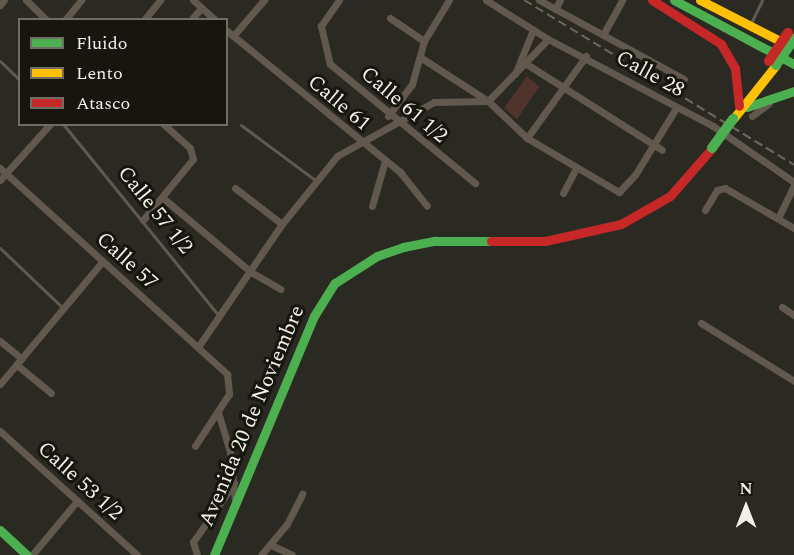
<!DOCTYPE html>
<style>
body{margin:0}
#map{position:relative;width:794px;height:555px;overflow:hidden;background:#2b2a22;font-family:Spectral,serif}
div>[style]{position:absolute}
.green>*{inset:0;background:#50342c}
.lane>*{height:3px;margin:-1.5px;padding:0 1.5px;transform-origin:1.5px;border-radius:1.5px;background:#61594e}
.street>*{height:7px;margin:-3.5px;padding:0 3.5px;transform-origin:3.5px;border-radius:3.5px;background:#61594e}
.fast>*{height:9px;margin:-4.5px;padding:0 4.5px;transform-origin:4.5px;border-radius:4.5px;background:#4caf50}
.slow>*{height:9px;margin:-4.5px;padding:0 4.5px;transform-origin:4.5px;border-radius:4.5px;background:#ffc107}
.jam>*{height:9px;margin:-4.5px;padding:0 4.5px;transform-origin:4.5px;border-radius:4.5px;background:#c62828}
.rail>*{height:2px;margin-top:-1px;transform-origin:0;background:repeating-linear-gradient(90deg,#6b665e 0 9px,transparent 0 13.5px)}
.fast-bridge>*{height:10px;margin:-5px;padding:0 5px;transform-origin:5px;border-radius:5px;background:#4caf50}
.jam-bridge>*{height:10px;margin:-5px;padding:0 5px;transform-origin:5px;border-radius:5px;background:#c62828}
span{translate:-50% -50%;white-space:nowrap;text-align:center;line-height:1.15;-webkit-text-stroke:6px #16160e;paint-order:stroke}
.street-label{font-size:21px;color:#f2f1e7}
.legend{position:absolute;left:18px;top:18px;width:210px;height:108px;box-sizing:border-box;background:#16160e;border:2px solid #6e6e65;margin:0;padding:8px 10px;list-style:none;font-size:18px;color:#f2f1e7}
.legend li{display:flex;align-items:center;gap:12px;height:30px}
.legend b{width:30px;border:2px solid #6e6e65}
.north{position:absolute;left:716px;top:477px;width:60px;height:60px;-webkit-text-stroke:4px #16160e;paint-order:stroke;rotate:0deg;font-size:16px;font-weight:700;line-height:24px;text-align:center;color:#f2f1e7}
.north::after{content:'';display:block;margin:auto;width:21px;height:27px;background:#f2f1e7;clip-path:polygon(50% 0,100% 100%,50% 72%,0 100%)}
</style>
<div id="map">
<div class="green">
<div style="clip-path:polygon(527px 76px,539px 87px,517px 119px,504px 108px)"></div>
</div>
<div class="lane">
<div style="left:751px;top:23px;width:25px;rotate:-64deg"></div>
<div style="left:0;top:61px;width:28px;rotate:44deg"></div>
<div style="left:63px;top:124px;width:247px;rotate:50.9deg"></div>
<div style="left:241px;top:125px;width:92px;rotate:36.6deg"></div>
<div style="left:0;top:248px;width:86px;rotate:43.6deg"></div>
</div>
<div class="street">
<div style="left:26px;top:0;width:29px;rotate:44deg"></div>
<div style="left:193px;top:0;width:30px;rotate:42deg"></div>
<div style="left:339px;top:0;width:32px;rotate:125deg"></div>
<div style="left:321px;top:26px;width:39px;rotate:77deg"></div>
<div style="left:330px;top:64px;width:188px;rotate:39.4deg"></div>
<div style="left:486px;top:0;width:73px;rotate:32.2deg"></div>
<div style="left:548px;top:39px;width:187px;rotate:27.8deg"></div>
<div style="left:713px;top:126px;width:98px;rotate:34.7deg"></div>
<div style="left:539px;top:0;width:165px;rotate:28.6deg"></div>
<div style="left:0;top:5px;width:6px;rotate:-51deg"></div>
<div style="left:555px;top:9px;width:10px;rotate:-61deg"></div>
<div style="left:390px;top:18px;width:41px;rotate:34.1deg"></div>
<div style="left:65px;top:20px;width:26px;rotate:-51deg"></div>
<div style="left:144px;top:20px;width:26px;rotate:-51deg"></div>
<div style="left:191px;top:20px;width:16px;rotate:-50deg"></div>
<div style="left:226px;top:30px;width:225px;rotate:39.2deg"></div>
<div style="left:400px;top:172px;width:43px;rotate:51.5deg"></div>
<div style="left:604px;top:33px;width:38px;rotate:-61deg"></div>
<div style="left:233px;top:36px;width:48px;rotate:-49.3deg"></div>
<div style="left:420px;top:57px;width:81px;rotate:32.9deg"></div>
<div style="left:488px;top:101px;width:54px;rotate:43.5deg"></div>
<div style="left:527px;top:138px;width:107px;rotate:30.4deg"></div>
<div style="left:619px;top:192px;width:23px;rotate:-47deg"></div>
<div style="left:635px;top:175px;width:79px;rotate:-58.5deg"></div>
<div style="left:525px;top:63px;width:162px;rotate:32.4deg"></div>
<div style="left:515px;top:74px;width:48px;rotate:-67.8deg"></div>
<div style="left:388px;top:116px;width:40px;rotate:-53deg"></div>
<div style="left:412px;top:84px;width:45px;rotate:-74.4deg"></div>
<div style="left:424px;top:41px;width:48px;rotate:-58.6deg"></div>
<div style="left:752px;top:116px;width:21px;rotate:-37deg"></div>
<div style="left:527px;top:138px;width:101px;rotate:-54.3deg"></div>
<div style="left:0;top:168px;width:307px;rotate:42.2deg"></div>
<div style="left:227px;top:374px;width:20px;rotate:84deg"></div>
<div style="left:229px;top:394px;width:62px;rotate:123.2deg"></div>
<div style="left:0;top:180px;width:75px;rotate:-48.2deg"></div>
<div style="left:235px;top:188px;width:59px;rotate:37.5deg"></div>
<div style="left:563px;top:193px;width:27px;rotate:-62deg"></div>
<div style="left:163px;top:198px;width:115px;rotate:40.1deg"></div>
<div style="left:251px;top:272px;width:34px;rotate:30deg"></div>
<div style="left:372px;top:206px;width:47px;rotate:-73.9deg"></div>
<div style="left:705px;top:210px;width:23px;rotate:-59deg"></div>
<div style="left:717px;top:190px;width:8px;rotate:-14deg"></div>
<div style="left:725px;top:188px;width:80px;rotate:30.1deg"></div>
<div style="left:778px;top:218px;width:37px;rotate:-64deg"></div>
<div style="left:143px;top:220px;width:79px;rotate:-50.7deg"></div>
<div style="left:193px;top:159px;width:11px;rotate:-105deg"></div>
<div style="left:190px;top:148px;width:36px;rotate:-138deg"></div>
<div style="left:782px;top:307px;width:14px;rotate:34deg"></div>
<div style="left:701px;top:323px;width:110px;rotate:31.9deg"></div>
<div style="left:0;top:341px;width:28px;rotate:39deg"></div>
<div style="left:198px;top:347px;width:149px;rotate:-55.7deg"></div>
<div style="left:282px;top:224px;width:87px;rotate:-51deg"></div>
<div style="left:337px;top:156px;width:111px;rotate:-29.1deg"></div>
<div style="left:434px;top:102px;width:54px;rotate:-1.1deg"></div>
<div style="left:488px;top:101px;width:86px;rotate:-45.9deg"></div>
<div style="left:17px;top:365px;width:44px;rotate:39.5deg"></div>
<div style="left:0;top:384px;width:160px;rotate:-50.1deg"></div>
<div style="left:218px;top:412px;width:42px;rotate:73.3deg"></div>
<div style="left:230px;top:452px;width:48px;rotate:84.1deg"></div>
<div style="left:0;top:431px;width:185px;rotate:42.1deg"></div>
<div style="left:271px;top:545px;width:23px;rotate:25deg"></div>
<div style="left:32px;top:555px;width:70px;rotate:-50.2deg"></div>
<div style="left:197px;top:555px;width:14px;rotate:-107deg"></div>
<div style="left:193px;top:542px;width:72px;rotate:-55.2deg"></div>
<div style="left:261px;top:555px;width:40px;rotate:-50deg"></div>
<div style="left:287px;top:524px;width:34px;rotate:-63deg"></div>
</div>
<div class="fast">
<div style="left:674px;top:0;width:136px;rotate:28.1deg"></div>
<div style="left:747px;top:107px;width:50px;rotate:-18.8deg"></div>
<div style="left:0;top:530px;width:37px;rotate:43deg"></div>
<div style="left:214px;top:555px;width:259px;rotate:-67.3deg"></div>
<div style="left:314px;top:316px;width:39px;rotate:-58deg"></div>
<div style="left:335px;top:283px;width:50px;rotate:-32.7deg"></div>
<div style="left:377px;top:256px;width:28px;rotate:-19deg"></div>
<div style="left:403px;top:247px;width:33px;rotate:-11deg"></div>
<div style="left:435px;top:241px;width:56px"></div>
</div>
<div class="slow">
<div style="left:700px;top:0;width:99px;rotate:27.1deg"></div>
<div style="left:733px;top:119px;width:69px;rotate:-51.5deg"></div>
</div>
<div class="jam">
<div style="left:652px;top:0;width:82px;rotate:32.5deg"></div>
<div style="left:721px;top:44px;width:28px;rotate:60deg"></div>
<div style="left:735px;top:68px;width:38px;rotate:84deg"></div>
<div style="left:491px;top:241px;width:54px"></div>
<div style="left:545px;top:241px;width:78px;rotate:-12.6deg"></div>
<div style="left:621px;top:224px;width:56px;rotate:-29.7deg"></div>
<div style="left:670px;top:196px;width:64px;rotate:-48.8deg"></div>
</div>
<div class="rail">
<div style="left:524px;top:0;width:316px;rotate:31.4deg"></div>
</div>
<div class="fast-bridge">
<div style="left:776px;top:65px;width:32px;rotate:-55deg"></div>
<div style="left:712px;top:148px;width:36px;rotate:-54deg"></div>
</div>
<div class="jam-bridge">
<div style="left:769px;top:61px;width:34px;rotate:-56deg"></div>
</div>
<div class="street-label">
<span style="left:650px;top:74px;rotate:29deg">Calle 28</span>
<span style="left:339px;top:103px;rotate:40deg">Calle 61</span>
<span style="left:404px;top:105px;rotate:40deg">Calle 61 1/2</span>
<span style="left:155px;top:210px;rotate:51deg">Calle 57 1/2</span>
<span style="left:127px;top:261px;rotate:42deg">Calle 57</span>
<span style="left:252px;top:416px;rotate:-67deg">Avenida 20 de Noviembre</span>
<span style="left:80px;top:481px;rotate:42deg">Calle 53 1/2</span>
</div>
<ul class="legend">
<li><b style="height:8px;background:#4caf50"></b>Fluido</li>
<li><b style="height:8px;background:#ffc107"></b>Lento</li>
<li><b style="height:8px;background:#c62828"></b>Atasco</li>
</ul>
<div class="north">N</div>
</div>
